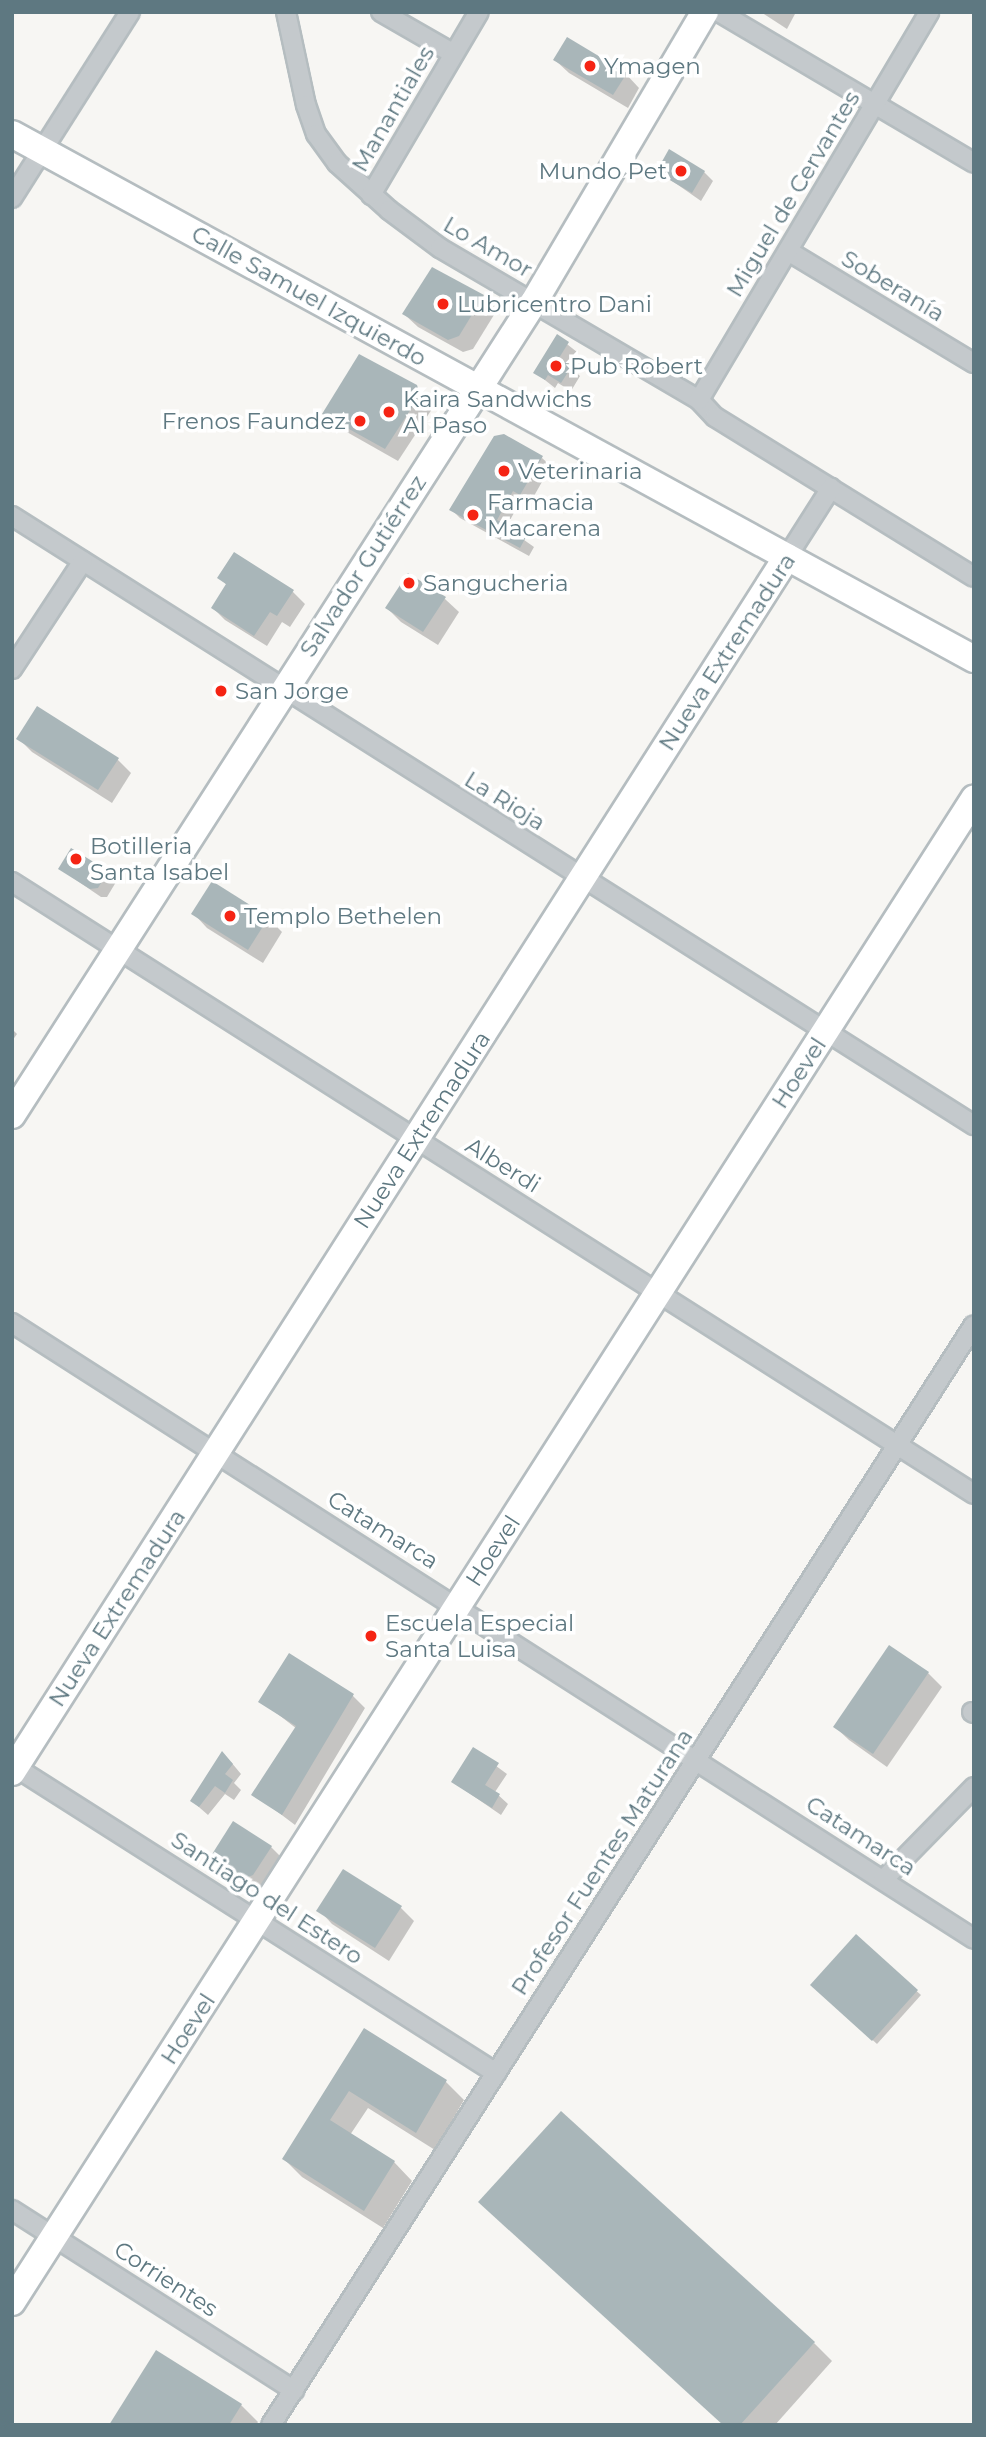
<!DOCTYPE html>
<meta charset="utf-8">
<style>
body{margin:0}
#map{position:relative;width:986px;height:2437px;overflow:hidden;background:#f7f6f3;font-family:Montserrat,sans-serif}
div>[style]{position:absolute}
.shadow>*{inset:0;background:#0003}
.building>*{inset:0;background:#a9b6b9}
.roads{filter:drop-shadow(2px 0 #b5bdc0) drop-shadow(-2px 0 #b5bdc0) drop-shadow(0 2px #b5bdc0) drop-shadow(0 -2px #b5bdc0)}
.street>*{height:18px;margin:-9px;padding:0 9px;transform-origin:9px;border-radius:9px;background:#c4c9cc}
.secondary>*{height:26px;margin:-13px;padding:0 13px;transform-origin:13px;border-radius:13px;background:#fff}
.dots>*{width:19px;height:19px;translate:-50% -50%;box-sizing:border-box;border:4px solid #fff;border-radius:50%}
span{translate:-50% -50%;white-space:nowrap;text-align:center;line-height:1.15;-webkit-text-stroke:7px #fff;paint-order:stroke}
.poi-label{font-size:23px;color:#5e7881}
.left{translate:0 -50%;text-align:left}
.right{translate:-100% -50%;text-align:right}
.street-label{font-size:23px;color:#5e7881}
.frame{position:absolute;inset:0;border:14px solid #5e7881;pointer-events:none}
</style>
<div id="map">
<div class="shadow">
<div style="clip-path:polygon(761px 12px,796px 12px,787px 29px)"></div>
<div style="clip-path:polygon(555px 60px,626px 74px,639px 88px,628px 108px,569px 73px)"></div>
<div style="clip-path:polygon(658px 171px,704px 172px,713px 181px,701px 201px)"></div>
<div style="clip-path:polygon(483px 296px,497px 310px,473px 349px,463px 352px,418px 327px,404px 314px)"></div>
<div style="clip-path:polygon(558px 337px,577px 352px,569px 366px,580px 376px,571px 391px,558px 383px,555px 388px,536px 373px)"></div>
<div style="clip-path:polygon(416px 386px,430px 400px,432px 409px,398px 461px,338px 427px,324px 414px)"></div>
<div style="clip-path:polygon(542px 458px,551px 466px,530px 503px,522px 499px,506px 527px,534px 547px,529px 556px,460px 518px,451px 509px)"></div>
<div style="clip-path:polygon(219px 578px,293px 592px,305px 604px,290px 627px,282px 622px,267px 646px,225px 620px,213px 608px,227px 585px)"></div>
<div style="clip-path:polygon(445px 599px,459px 612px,438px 645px,401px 622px,387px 608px)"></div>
<div style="clip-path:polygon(18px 738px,117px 759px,131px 773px,112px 803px,32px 752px)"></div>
<div style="clip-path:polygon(71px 851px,116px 882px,107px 897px,101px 897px,60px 869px)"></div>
<div style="clip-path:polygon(194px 914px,268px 918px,282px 932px,263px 963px,207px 928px)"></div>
<div style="clip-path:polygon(12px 1029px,17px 1034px,12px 1041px)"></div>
<div style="clip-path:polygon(290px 1655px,353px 1696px,365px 1708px,295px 1825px,254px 1794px,297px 1729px,261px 1701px)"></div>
<div style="clip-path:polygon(928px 1673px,942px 1687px,887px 1767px,849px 1740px,835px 1727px)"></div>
<div style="clip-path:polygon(473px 1749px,507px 1774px,495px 1792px,508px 1804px,501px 1815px,453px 1782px)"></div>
<div style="clip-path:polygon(231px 1762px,241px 1774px,234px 1783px,241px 1790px,234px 1800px,225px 1794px,208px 1815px,192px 1801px)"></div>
<div style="clip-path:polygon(271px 1847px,280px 1856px,262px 1884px,251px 1888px,211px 1859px)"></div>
<div style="clip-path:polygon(401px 1908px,414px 1921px,389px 1961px,332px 1924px,319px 1910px)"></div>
<div style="clip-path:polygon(856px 1937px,921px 1995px,877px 2044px,812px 1985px)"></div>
<div style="clip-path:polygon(365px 2031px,446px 2082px,464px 2100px,435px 2150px,368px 2108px,350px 2135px,394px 2162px,412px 2181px,383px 2228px,302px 2177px,284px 2159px)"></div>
<div style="clip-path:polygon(814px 2343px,832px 2361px,775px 2425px,724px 2425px)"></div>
<div style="clip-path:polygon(241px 2405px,258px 2422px,256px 2425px,111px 2425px)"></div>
</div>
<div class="building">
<div style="clip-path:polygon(567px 37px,627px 73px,613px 95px,553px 60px)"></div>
<div style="clip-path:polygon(669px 149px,705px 171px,692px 193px,656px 172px)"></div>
<div style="clip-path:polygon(432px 267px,484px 295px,459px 336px,448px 340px,402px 314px)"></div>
<div style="clip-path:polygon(557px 334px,569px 342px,559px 358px,572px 366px,561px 383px,548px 375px,545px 380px,533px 373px)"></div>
<div style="clip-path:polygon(359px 354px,417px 385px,420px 395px,385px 449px,322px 414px)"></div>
<div style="clip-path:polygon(504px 434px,543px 456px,520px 495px,513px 491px,497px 520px,526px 537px,520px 548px,449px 510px,494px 436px)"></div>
<div style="clip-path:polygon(234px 552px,294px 590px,277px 616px,270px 612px,254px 636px,211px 608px,226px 584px,217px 578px)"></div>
<div style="clip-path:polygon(408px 573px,446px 597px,423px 632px,385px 608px)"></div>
<div style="clip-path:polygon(37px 706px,119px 758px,98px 790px,16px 739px)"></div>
<div style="clip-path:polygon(71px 848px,108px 871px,98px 888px,90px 889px,58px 869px)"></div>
<div style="clip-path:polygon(212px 881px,269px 917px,248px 950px,191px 914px)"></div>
<div style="clip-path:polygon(889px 1645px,929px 1672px,873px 1754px,833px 1727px)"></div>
<div style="clip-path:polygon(289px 1653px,354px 1694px,282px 1815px,251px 1795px,296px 1726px,258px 1702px)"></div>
<div style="clip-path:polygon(473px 1747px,499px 1763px,485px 1785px,500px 1794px,492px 1808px,451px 1782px)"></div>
<div style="clip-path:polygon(222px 1751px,233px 1764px,225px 1774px,233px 1780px,225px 1793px,215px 1786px,199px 1807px,190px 1801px)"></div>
<div style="clip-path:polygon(233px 1821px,272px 1846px,253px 1875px,241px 1880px,209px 1859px)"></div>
<div style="clip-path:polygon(343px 1869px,402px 1906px,375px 1948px,316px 1911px)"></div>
<div style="clip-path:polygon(856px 1934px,918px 1990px,872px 2041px,810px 1985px)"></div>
<div style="clip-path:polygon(364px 2028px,447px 2080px,416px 2133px,349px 2091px,330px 2120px,395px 2161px,364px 2211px,282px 2159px)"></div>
<div style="clip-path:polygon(561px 2111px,815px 2342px,740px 2425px,723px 2425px,478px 2202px)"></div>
<div style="clip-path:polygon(156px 2350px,242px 2404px,229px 2425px,109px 2425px)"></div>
</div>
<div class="roads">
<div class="street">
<div style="left:286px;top:12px;width:95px;rotate:77.9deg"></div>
<div style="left:306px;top:105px;width:31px;rotate:71deg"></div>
<div style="left:316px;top:134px;width:36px;rotate:54deg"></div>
<div style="left:337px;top:163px;width:70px;rotate:42.1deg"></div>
<div style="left:389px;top:210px;width:64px;rotate:36.7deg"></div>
<div style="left:440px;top:248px;width:300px;rotate:30.4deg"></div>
<div style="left:699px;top:400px;width:23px;rotate:47deg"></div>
<div style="left:715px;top:417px;width:304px;rotate:31.7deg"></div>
<div style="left:381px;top:12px;width:84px;rotate:29.9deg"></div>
<div style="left:719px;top:12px;width:296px;rotate:30.6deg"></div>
<div style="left:371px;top:195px;width:212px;rotate:-59.5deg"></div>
<div style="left:12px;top:198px;width:220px;rotate:-57.6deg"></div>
<div style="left:788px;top:251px;width:217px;rotate:31.1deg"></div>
<div style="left:699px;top:400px;width:451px;rotate:-59.3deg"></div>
<div style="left:12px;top:516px;width:1139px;rotate:32.34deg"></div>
<div style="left:787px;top:557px;width:82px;rotate:-57.5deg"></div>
<div style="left:12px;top:669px;width:129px;rotate:-56.7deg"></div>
<div style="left:12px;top:882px;width:1140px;rotate:32.46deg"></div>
<div style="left:12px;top:1323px;width:1142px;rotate:32.63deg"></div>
<div style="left:972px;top:1712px;width:2px;rotate:27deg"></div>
<div style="left:12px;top:1765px;width:574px;rotate:32.47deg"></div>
<div style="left:883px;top:1880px;width:130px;rotate:-45.6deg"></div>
<div style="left:12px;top:2210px;width:335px;rotate:32.6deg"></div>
<div style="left:271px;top:2425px;width:1305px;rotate:-57.42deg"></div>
</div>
<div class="secondary">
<div style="left:12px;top:134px;width:1096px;rotate:28.62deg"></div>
<div style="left:12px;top:1115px;width:966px;rotate:-57.3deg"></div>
<div style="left:534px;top:302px;width:337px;rotate:-59.5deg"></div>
<div style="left:12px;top:1772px;width:1441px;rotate:-57.47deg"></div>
<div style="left:12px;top:2302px;width:1785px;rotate:-57.38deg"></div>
</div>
</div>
<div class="dots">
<div style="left:590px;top:66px;background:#f52414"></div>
<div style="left:681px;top:171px;background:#f52414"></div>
<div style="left:443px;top:304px;background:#f52414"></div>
<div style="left:556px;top:366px;background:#f52414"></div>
<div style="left:389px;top:412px;background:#f52414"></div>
<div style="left:360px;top:421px;background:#f52414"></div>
<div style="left:504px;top:471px;background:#f52414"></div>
<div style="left:473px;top:515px;background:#f52414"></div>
<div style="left:409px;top:583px;background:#f52414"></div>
<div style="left:221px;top:691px;background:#f52414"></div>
<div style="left:76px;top:859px;background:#f52414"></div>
<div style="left:230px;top:916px;background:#f52414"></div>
<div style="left:371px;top:1636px;background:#f52414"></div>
</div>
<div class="poi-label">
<span class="left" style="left:604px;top:66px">Ymagen</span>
<span class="right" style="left:667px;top:171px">Mundo Pet</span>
<span class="left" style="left:457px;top:304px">Lubricentro Dani</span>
<span class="left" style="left:570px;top:366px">Pub Robert</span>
<span class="left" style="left:403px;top:412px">Kaira Sandwichs<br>Al Paso</span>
<span class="right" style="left:346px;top:421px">Frenos Faundez</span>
<span class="left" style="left:518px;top:471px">Veterinaria</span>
<span class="left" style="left:487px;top:515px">Farmacia<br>Macarena</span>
<span class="left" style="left:423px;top:583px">Sangucheria</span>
<span class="left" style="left:235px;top:691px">San Jorge</span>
<span class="left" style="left:90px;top:859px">Botilleria<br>Santa Isabel</span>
<span class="left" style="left:244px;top:916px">Templo Bethelen</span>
<span class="left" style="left:385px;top:1636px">Escuela Especial<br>Santa Luisa</span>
</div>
<div class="street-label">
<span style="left:393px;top:109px;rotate:-60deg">Manantiales</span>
<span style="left:793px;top:194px;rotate:-59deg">Miguel de Cervantes</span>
<span style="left:488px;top:247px;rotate:30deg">Lo Amor</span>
<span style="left:893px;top:286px;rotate:31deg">Soberanía</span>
<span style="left:309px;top:296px;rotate:29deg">Calle Samuel Izquierdo</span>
<span style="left:363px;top:566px;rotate:-57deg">Salvador Gutiérrez</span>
<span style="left:727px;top:652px;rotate:-57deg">Nueva Extremadura</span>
<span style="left:505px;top:801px;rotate:32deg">La Rioja</span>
<span style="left:799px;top:1073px;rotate:-57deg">Hoevel</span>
<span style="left:422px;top:1130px;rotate:-57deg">Nueva Extremadura</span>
<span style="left:503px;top:1165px;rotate:32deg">Alberdi</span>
<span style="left:383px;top:1530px;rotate:32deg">Catamarca</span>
<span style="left:493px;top:1551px;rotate:-57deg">Hoevel</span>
<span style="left:117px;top:1608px;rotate:-57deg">Nueva Extremadura</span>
<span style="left:861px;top:1836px;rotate:33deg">Catamarca</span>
<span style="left:602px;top:1862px;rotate:-57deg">Profesor Fuentes Maturana</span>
<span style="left:267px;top:1898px;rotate:33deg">Santiago del Estero</span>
<span style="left:188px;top:2029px;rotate:-57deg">Hoevel</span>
<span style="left:166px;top:2279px;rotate:33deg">Corrientes</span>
</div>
<div class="frame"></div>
</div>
